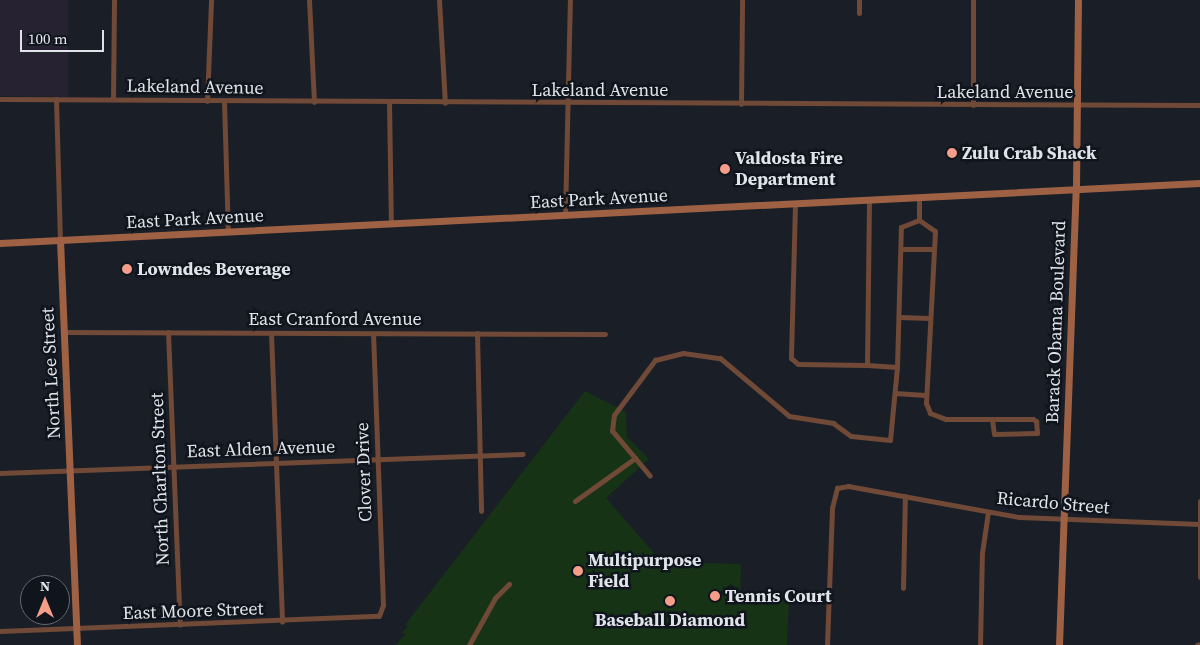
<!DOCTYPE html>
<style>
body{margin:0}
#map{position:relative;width:1200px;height:645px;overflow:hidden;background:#191e27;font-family:"Source Serif 4",serif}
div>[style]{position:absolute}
.commercial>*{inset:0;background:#262232}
.green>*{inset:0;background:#173316}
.street>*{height:5px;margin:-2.5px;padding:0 2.5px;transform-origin:2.5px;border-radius:2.5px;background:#704937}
.secondary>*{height:7px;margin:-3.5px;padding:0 3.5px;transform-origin:3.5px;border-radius:3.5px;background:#9e6144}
.dots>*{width:14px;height:14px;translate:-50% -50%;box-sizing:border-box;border:2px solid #10151d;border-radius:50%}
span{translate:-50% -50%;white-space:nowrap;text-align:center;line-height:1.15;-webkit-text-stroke:5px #10151d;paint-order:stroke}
.street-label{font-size:18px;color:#e0e4ea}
.poi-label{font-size:18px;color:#e0e4ea;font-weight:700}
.left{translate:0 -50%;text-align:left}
.north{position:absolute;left:20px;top:575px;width:50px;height:50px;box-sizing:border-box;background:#10151d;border:1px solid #63686f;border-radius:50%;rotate:0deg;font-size:14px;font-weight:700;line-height:20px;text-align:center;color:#e0e4ea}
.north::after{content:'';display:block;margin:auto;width:18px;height:22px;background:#f49e89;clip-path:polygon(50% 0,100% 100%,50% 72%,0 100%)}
.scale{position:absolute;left:20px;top:30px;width:84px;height:22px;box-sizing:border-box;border:2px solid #e0e4ea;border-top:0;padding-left:6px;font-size:15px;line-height:18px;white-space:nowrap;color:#e0e4ea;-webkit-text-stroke:4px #10151d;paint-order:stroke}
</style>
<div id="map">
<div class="commercial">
<div style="clip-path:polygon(0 0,68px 0,68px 97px,0 96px)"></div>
</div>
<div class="green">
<div style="clip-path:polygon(585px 391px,626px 412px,627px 437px,649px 459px,606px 498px,662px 562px,741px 564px,740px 599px,789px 600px,787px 645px,395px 645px,406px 634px,402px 633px,408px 626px,405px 625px)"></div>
</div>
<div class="street">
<div style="left:309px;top:0;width:102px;rotate:87.2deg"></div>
<div style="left:439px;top:0;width:103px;rotate:86.7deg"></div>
<div style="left:973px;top:0;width:105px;rotate:90deg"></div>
<div style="left:859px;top:13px;width:13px;rotate:-90deg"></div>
<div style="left:0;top:99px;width:1200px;rotate:0.29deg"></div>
<div style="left:56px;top:99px;width:141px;rotate:88.4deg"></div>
<div style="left:113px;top:99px;width:99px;rotate:-89.4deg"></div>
<div style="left:207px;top:101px;width:101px;rotate:-87.7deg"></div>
<div style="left:224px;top:101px;width:131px;rotate:88.3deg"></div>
<div style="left:389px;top:102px;width:122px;rotate:89.1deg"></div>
<div style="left:741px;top:104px;width:104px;rotate:-89.4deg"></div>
<div style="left:919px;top:198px;width:22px;rotate:90deg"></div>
<div style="left:919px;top:220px;width:19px;rotate:35deg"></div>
<div style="left:935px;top:231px;width:172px;rotate:93deg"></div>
<div style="left:926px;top:403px;width:11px;rotate:68deg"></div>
<div style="left:930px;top:413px;width:17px;rotate:21deg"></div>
<div style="left:946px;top:419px;width:87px"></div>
<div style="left:1033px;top:419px;width:4px;rotate:34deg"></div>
<div style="left:1036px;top:421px;width:12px;rotate:85deg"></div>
<div style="left:1037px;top:433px;width:43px;rotate:178.7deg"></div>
<div style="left:994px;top:434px;width:15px;rotate:-98deg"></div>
<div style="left:795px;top:204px;width:154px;rotate:91.5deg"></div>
<div style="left:791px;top:358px;width:9px;rotate:41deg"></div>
<div style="left:798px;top:364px;width:69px;rotate:0.8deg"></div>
<div style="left:565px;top:216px;width:216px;rotate:-88.7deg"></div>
<div style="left:901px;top:249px;width:33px"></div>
<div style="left:899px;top:317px;width:31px;rotate:2deg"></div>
<div style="left:64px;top:332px;width:541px;rotate:0.21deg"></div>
<div style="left:168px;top:332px;width:293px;rotate:87.7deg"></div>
<div style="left:271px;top:333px;width:289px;rotate:87.8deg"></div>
<div style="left:477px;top:333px;width:178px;rotate:88.7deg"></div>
<div style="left:897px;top:367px;width:140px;rotate:-88.4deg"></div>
<div style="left:901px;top:227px;width:19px;rotate:-21deg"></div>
<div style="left:895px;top:393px;width:30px;rotate:4deg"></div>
<div style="left:635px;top:458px;width:35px;rotate:-130deg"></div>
<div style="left:612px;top:431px;width:16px;rotate:-83deg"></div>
<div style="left:614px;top:415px;width:69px;rotate:-53.3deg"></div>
<div style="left:655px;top:360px;width:29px;rotate:-14deg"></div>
<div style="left:683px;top:353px;width:37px;rotate:8deg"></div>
<div style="left:720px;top:358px;width:90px;rotate:40deg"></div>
<div style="left:789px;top:416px;width:45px;rotate:9deg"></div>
<div style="left:833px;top:423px;width:22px;rotate:36deg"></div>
<div style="left:851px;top:436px;width:39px;rotate:6deg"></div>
<div style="left:890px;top:440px;width:73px;rotate:-84.5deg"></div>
<div style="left:897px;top:367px;width:30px;rotate:-176deg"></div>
<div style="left:867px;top:365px;width:165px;rotate:-89.3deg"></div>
<div style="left:0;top:473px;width:523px;rotate:-2.08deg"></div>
<div style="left:575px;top:501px;width:74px;rotate:-35.6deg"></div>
<div style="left:635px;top:458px;width:23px;rotate:50deg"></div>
<div style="left:1200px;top:501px;width:76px;rotate:90deg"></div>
<div style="left:903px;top:588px;width:92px;rotate:-88.8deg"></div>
<div style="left:0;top:631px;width:379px;rotate:-2.3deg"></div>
<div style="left:379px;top:616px;width:12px;rotate:-70deg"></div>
<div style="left:383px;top:605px;width:272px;rotate:-92.1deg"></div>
<div style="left:469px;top:645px;width:54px;rotate:-61deg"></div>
<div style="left:495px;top:598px;width:20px;rotate:-45deg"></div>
<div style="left:827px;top:645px;width:137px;rotate:-87.9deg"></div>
<div style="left:832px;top:508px;width:21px;rotate:-76deg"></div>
<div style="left:837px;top:488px;width:11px;rotate:-10deg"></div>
<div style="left:848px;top:486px;width:174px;rotate:10.3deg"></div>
<div style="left:1019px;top:517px;width:181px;rotate:2.2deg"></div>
<div style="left:980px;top:645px;width:92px;rotate:-88.8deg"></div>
<div style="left:982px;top:553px;width:41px;rotate:-81.7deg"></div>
<div style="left:1197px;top:645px;width:3px;rotate:-18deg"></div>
</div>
<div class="secondary">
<div style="left:60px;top:240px;width:405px;rotate:87.6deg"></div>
<div style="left:0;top:243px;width:1201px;rotate:-2.86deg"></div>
<div style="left:1059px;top:645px;width:456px;rotate:-87.9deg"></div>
<div style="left:1076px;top:189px;width:189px;rotate:-89.4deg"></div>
</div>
<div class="dots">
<div style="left:952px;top:153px;background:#f49e89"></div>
<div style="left:725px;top:169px;background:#f49e89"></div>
<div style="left:127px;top:269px;background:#f49e89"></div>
<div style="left:578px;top:571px;background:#f49e89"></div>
<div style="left:715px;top:596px;background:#f49e89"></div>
<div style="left:670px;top:601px;background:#f49e89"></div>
</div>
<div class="street-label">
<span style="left:195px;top:87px;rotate:1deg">Lakeland Avenue</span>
<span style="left:600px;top:90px">Lakeland Avenue</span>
<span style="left:1005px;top:92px">Lakeland Avenue</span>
<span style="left:599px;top:199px;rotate:-3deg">East Park Avenue</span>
<span style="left:195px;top:219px;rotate:-3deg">East Park Avenue</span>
<span style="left:335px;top:319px">East Cranford Avenue</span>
<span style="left:1056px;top:322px;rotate:-88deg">Barack Obama Boulevard</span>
<span style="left:51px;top:373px;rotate:-93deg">North Lee Street</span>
<span style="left:261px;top:449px;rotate:-2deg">East Alden Avenue</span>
<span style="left:364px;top:472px;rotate:-92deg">Clover Drive</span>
<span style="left:160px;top:479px;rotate:-92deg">North Charlton Street</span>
<span style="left:1053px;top:503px;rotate:5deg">Ricardo Street</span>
<span style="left:193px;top:611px;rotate:-2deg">East Moore Street</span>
</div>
<div class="poi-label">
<span class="left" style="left:962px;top:153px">Zulu Crab Shack</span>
<span class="left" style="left:735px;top:169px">Valdosta Fire<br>Department</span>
<span class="left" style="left:137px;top:269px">Lowndes Beverage</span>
<span class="left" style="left:588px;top:571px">Multipurpose<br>Field</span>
<span class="left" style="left:725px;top:596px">Tennis Court</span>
<span style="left:670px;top:620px">Baseball Diamond</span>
</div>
<div class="north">N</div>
<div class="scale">100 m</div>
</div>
